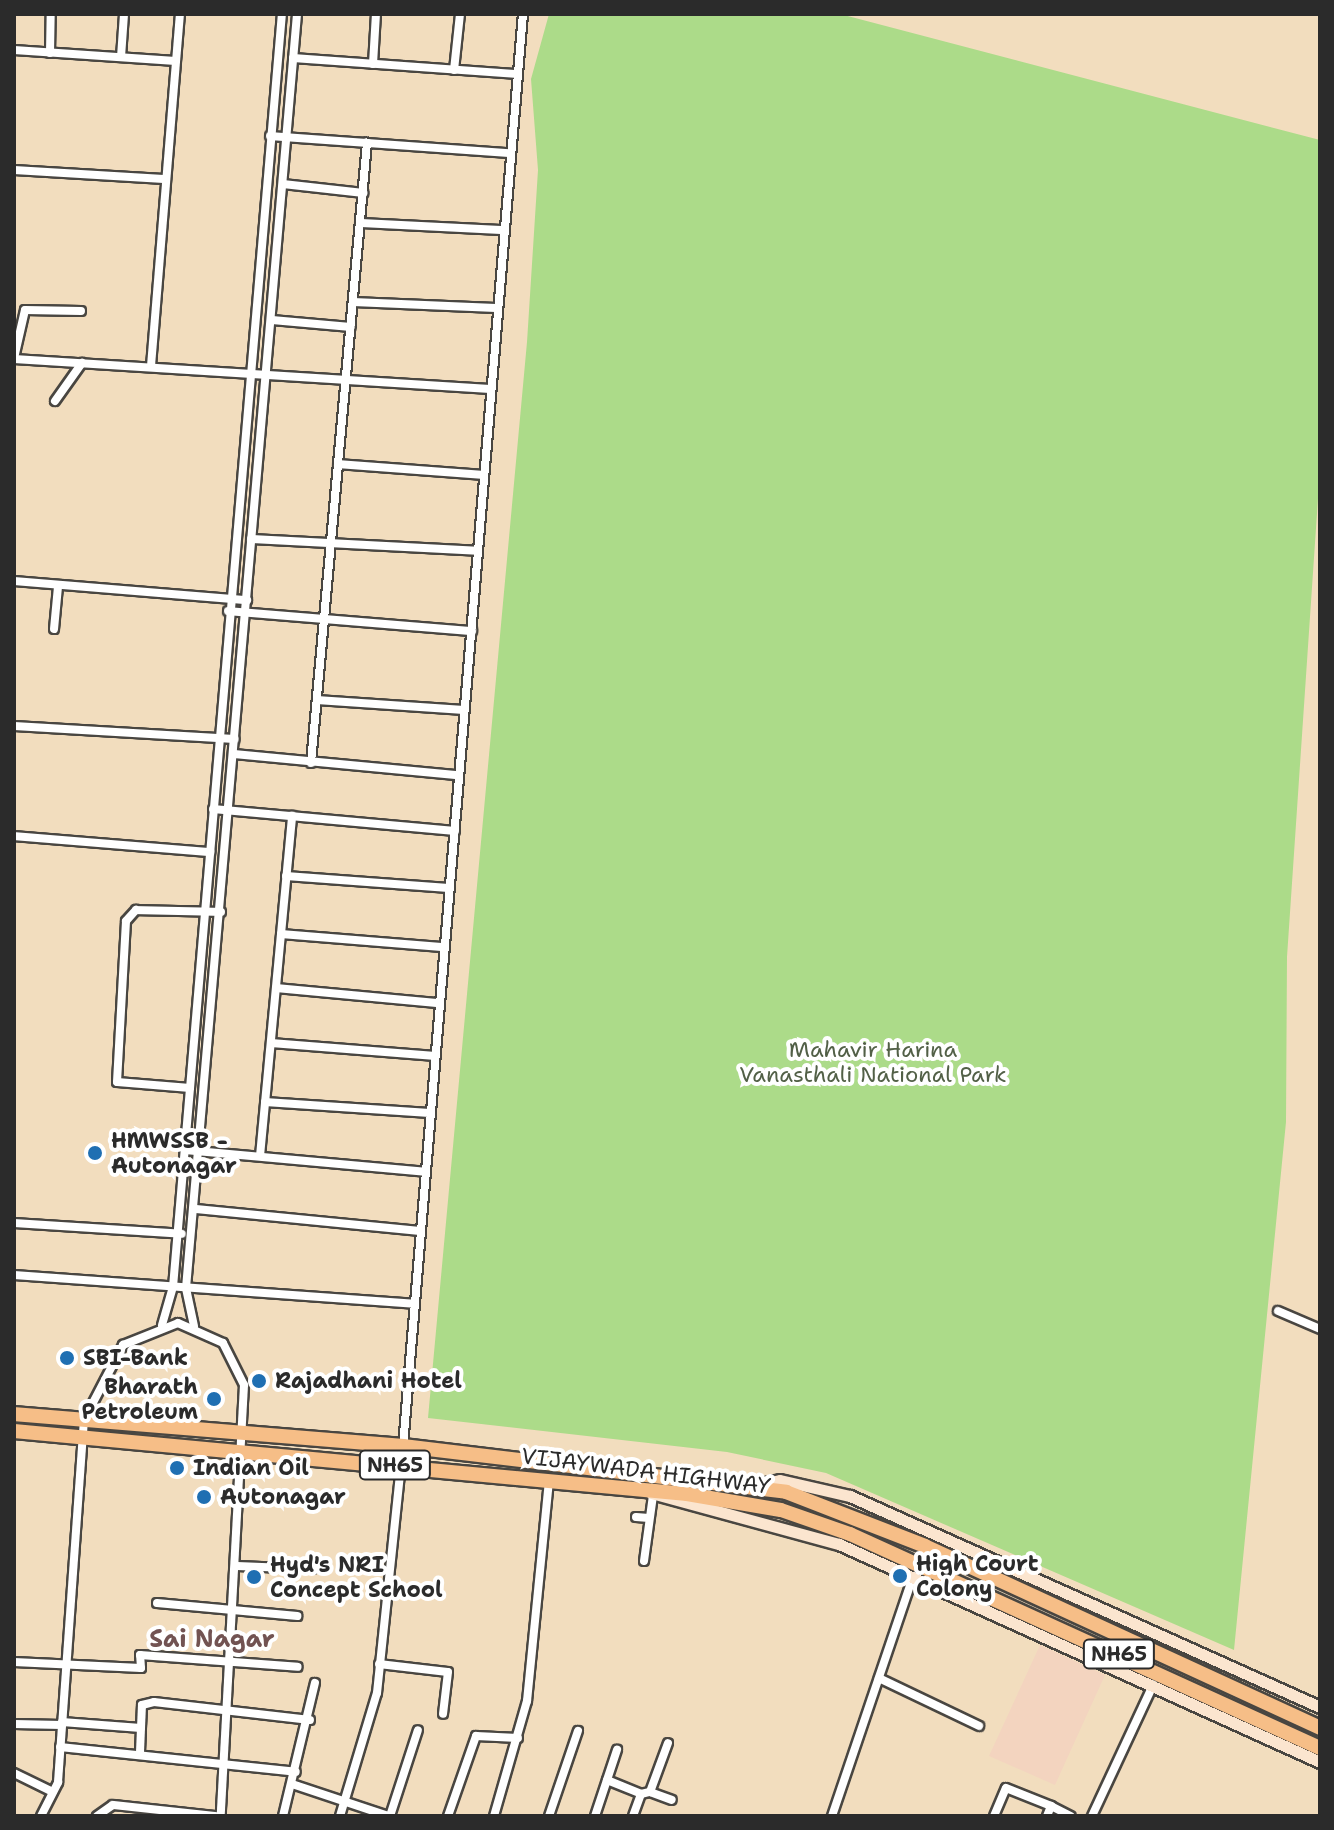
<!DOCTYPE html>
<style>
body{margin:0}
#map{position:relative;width:1334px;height:1830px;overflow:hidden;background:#f2ddbe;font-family:"Shantell Sans",sans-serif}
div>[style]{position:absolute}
.built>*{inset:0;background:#f3d4bf}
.green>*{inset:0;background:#acdb89}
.roads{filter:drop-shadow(2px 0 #494641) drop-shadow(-2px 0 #494641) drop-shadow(0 2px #494641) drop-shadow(0 -2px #494641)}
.street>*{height:8px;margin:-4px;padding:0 4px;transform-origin:4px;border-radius:4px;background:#fff}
.secondary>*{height:11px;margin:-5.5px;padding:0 5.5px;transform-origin:5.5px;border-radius:5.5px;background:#fbe5cf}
.highway>*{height:14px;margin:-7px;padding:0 7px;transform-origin:7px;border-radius:7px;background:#f6be87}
.dots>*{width:22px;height:22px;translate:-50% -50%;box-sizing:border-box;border:4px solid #fff;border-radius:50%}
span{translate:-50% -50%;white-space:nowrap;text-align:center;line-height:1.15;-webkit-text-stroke:8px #fff;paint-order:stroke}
.shield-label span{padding:2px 6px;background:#fff;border:2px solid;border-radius:6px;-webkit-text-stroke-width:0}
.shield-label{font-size:20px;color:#2b2b2b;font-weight:700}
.park-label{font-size:22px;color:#526047}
.poi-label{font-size:22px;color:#2b2b2b;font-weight:700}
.left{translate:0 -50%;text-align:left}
.right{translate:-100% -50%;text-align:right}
.street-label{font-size:22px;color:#2b2b2b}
.neighbourhood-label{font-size:24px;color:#725352;font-weight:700}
.frame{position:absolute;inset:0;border:16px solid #2b2b2b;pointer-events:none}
</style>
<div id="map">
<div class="built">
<div style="clip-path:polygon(1040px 1645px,1105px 1675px,1055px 1785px,989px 1756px)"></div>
</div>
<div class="green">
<div style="clip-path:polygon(549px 14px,840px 14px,1320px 140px,1320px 469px,1287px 957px,1286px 1122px,1234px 1650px,826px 1473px,727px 1452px,428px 1418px,527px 342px,538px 170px,531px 79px)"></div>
</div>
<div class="roads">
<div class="street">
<div style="left:14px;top:50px;width:162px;rotate:3.9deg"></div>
<div style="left:50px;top:53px;width:39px;rotate:-89deg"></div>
<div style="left:121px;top:57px;width:43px;rotate:-86deg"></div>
<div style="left:293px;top:58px;width:222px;rotate:4.1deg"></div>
<div style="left:373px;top:64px;width:50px;rotate:-86.6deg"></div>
<div style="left:454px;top:70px;width:56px;rotate:-83.9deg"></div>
<div style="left:270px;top:136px;width:239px;rotate:4.1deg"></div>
<div style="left:14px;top:170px;width:150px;rotate:3.4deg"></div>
<div style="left:283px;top:184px;width:81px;rotate:6.4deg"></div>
<div style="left:360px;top:223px;width:142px;rotate:2.8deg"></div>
<div style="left:353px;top:302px;width:143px;rotate:2.4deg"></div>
<div style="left:272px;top:320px;width:79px;rotate:5.1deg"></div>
<div style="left:14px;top:358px;width:49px;rotate:-77.1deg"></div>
<div style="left:25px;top:310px;width:56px;rotate:1deg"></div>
<div style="left:14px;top:359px;width:477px;rotate:3.6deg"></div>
<div style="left:151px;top:366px;width:353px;rotate:-85.3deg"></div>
<div style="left:55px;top:401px;width:47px;rotate:-54.6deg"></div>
<div style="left:338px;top:464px;width:146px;rotate:4.3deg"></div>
<div style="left:251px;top:539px;width:227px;rotate:3deg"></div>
<div style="left:14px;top:581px;width:234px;rotate:4.7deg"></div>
<div style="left:228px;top:611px;width:245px;rotate:4.7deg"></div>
<div style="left:54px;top:629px;width:42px;rotate:-84.6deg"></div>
<div style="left:317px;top:700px;width:147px;rotate:3.9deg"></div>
<div style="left:14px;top:726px;width:221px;rotate:3.4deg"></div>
<div style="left:234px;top:754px;width:225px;rotate:5.4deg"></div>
<div style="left:311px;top:763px;width:623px;rotate:-84.84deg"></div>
<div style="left:213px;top:809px;width:243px;rotate:5.2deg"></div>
<div style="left:14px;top:836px;width:197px;rotate:4.7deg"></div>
<div style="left:286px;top:876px;width:163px;rotate:4.2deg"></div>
<div style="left:281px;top:934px;width:164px;rotate:4.6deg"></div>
<div style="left:276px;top:988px;width:164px;rotate:5.3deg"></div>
<div style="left:271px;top:1043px;width:165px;rotate:4.5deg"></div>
<div style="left:190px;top:1088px;width:73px;rotate:-175.3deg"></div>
<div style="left:117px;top:1082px;width:161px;rotate:-86.8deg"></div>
<div style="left:126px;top:921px;width:15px;rotate:-48deg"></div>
<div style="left:136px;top:910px;width:85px;rotate:1.3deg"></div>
<div style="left:265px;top:1102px;width:165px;rotate:3.8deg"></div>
<div style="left:185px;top:1150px;width:241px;rotate:5.2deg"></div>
<div style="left:260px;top:1156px;width:342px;rotate:-84.6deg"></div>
<div style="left:196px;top:1209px;width:225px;rotate:5.6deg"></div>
<div style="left:14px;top:1223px;width:168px;rotate:3.7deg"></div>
<div style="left:14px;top:1275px;width:401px;rotate:4.1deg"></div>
<div style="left:1278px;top:1311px;width:46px;rotate:23.2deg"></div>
<div style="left:162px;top:1325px;width:40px;rotate:-74deg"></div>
<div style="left:173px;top:1287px;width:1278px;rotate:-85.11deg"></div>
<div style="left:194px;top:1326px;width:39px;rotate:-102deg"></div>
<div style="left:186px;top:1288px;width:1279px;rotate:-85.02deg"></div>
<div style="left:636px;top:1517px;width:13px;rotate:4deg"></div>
<div style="left:644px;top:1561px;width:67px;rotate:-82.2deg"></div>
<div style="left:237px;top:1566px;width:75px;rotate:2.3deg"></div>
<div style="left:157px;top:1603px;width:141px;rotate:5.3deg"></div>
<div style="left:14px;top:1662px;width:127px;rotate:2.7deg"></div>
<div style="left:141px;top:1668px;width:13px;rotate:-94deg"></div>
<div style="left:140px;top:1655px;width:158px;rotate:4.3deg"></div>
<div style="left:379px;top:1664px;width:69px;rotate:6.6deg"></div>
<div style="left:448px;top:1672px;width:42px;rotate:96.8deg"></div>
<div style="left:879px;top:1678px;width:111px;rotate:25.6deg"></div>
<div style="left:62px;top:1722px;width:79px;rotate:4.3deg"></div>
<div style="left:14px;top:1724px;width:48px;rotate:1.2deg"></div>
<div style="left:60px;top:1747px;width:237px;rotate:6deg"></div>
<div style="left:140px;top:1752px;width:47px;rotate:-87.6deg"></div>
<div style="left:142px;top:1705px;width:12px;rotate:-14deg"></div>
<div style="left:154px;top:1702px;width:157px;rotate:6.6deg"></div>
<div style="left:14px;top:1773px;width:43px;rotate:26deg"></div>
<div style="left:607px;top:1780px;width:37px;rotate:22deg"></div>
<div style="left:641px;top:1794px;width:23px;rotate:110deg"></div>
<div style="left:292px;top:1784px;width:101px;rotate:18.4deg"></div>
<div style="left:650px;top:1792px;width:23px;rotate:20deg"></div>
<div style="left:641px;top:1794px;width:9px;rotate:-13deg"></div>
<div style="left:650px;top:1792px;width:52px;rotate:-69.8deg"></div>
<div style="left:41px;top:1816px;width:38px;rotate:-63deg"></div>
<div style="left:58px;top:1782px;width:363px;rotate:-85.9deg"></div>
<div style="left:84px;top:1420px;width:85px;rotate:-62.5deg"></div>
<div style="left:123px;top:1345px;width:59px;rotate:-21.8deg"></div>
<div style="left:178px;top:1323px;width:49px;rotate:24deg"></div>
<div style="left:223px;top:1343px;width:47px;rotate:63.4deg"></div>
<div style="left:244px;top:1385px;width:432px;rotate:93.1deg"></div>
<div style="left:97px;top:1816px;width:19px;rotate:-35deg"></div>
<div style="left:113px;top:1805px;width:103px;rotate:6.2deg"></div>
<div style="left:283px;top:1816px;width:137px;rotate:-76.5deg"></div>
<div style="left:340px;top:1816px;width:128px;rotate:-73.3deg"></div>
<div style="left:377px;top:1693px;width:248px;rotate:-84deg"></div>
<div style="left:403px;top:1446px;width:1437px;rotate:-85.21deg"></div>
<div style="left:390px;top:1816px;width:90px;rotate:-72deg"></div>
<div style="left:448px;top:1816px;width:85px;rotate:-70.7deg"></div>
<div style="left:476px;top:1736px;width:42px;rotate:2.7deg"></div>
<div style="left:494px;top:1816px;width:120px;rotate:-74deg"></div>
<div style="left:527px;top:1701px;width:222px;rotate:-84.3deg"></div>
<div style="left:549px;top:1816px;width:90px;rotate:-71.2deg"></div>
<div style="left:595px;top:1816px;width:70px;rotate:-71.6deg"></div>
<div style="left:832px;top:1816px;width:252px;rotate:-71.3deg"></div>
<div style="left:994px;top:1816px;width:30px;rotate:-67deg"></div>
<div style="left:1006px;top:1788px;width:48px;rotate:21.8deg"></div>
<div style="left:1047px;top:1816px;width:11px;rotate:-68deg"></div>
<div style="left:1051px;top:1806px;width:22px;rotate:27deg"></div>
<div style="left:1092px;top:1816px;width:145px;rotate:-65deg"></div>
</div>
<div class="secondary">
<div style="left:755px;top:1485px;width:25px;rotate:-11deg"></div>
<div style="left:780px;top:1480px;width:72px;rotate:12.9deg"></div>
<div style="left:850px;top:1496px;width:515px;rotate:24.18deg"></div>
<div style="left:651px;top:1493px;width:195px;rotate:15.2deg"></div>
<div style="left:839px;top:1544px;width:528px;rotate:24.38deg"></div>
</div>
<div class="highway">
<div style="left:14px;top:1414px;width:390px;rotate:4.7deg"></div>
<div style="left:403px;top:1446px;width:386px;rotate:6.8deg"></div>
<div style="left:786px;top:1492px;width:149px;rotate:21.2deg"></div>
<div style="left:925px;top:1546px;width:435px;rotate:24.7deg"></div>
<div style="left:14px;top:1431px;width:676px;rotate:5.35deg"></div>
<div style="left:687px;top:1494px;width:95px;rotate:9.7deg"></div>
<div style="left:781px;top:1510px;width:73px;rotate:19.2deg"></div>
<div style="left:850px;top:1534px;width:516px;rotate:24.48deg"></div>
</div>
</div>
<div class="dots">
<div style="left:95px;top:1153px;background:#1f6fb2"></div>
<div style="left:67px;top:1358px;background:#1f6fb2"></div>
<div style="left:259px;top:1381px;background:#1f6fb2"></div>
<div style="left:214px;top:1399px;background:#1f6fb2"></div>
<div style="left:177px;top:1468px;background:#1f6fb2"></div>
<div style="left:204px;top:1497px;background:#1f6fb2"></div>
<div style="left:900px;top:1576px;background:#1f6fb2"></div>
<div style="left:254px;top:1577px;background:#1f6fb2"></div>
</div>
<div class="shield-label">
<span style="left:395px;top:1465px">NH65</span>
<span style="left:1119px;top:1654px">NH65</span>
</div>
<div class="park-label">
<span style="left:873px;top:1062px">Mahavir Harina<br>Vanasthali National Park</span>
</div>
<div class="poi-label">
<span class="left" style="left:111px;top:1153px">HMWSSB -<br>Autonagar</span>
<span class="left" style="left:83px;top:1358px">SBI-Bank</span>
<span class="left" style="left:275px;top:1381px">Rajadhani Hotel</span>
<span class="right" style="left:198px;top:1399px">Bharath<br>Petroleum</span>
<span class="left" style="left:193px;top:1468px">Indian Oil</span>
<span class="left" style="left:220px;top:1497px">Autonagar</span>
<span class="left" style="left:916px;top:1576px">High Court<br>Colony</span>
<span class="left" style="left:270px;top:1577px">Hyd's NRI<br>Concept School</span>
</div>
<div class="street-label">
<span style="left:646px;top:1471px;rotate:7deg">VIJAYWADA HIGHWAY</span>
</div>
<div class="neighbourhood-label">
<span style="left:212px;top:1640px">Sai Nagar</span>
</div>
<div class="frame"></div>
</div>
